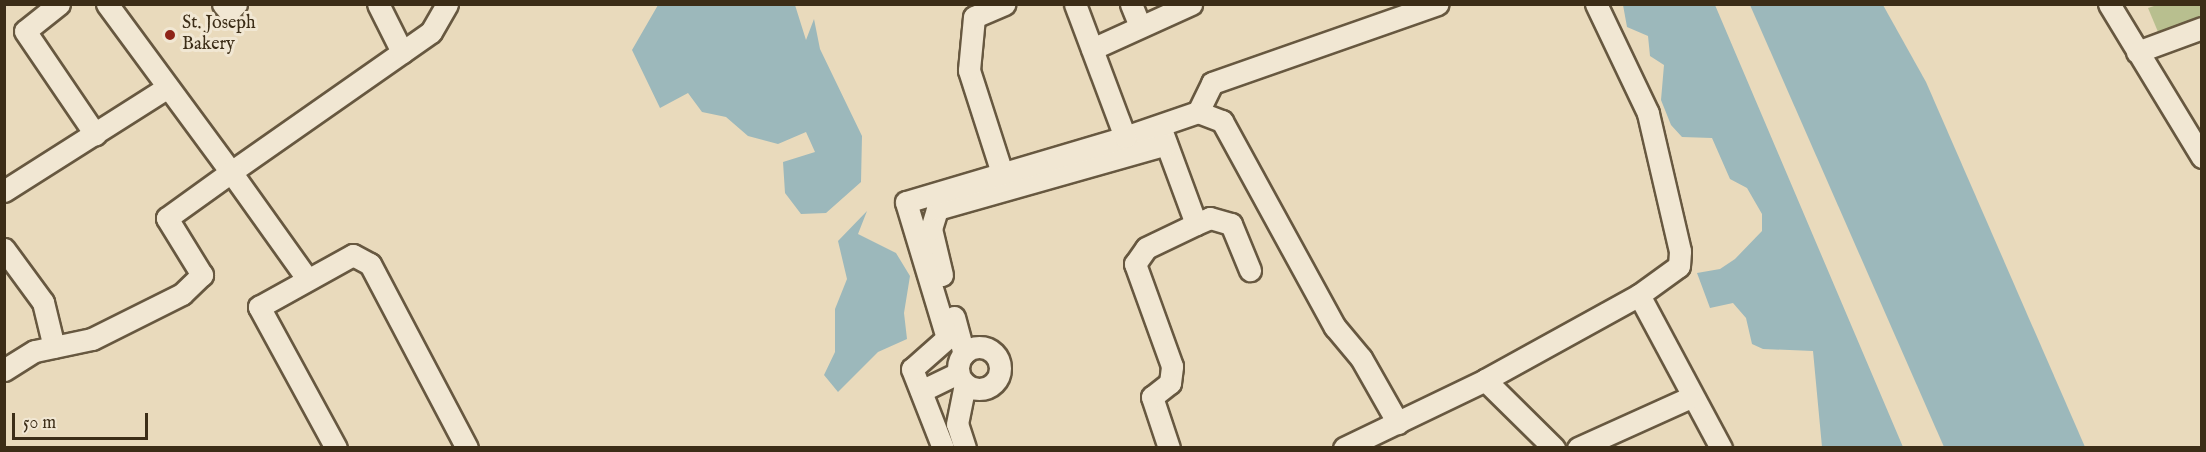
<!DOCTYPE html>
<style>
body{margin:0}
#map{position:relative;width:2206px;height:452px;overflow:hidden;background:#e9dabc;font-family:"IM FELL English",serif}
div>[style]{position:absolute}
.green>*{inset:0;background:#b8bf8f}
.water>*{inset:0;background:#9cb8bb}
.roads{filter:drop-shadow(2px 0 #675840) drop-shadow(-2px 0 #675840) drop-shadow(0 2px #675840) drop-shadow(0 -2px #675840)}
.minor>*{height:21px;margin:-10.5px;padding:0 10.5px;transform-origin:10.5px;border-radius:10.5px;background:#f1e7d3}
.minor>.ring{margin:-10.5px;padding:0;box-sizing:content-box;background:none;border:21px solid #f1e7d3;border-radius:50%}
.dots>*{width:16px;height:16px;translate:-50% -50%;box-sizing:border-box;border:3px solid #f1e7d3;border-radius:50%}
span{translate:-50% -50%;white-space:nowrap;text-align:center;line-height:1.15;-webkit-text-stroke:6px #f1e7d3;paint-order:stroke}
.poi-label{font-size:18px;color:#3c2d17}
.left{translate:0 -50%;text-align:left}
.frame{position:absolute;inset:0;border:6px solid #3c2d17;pointer-events:none}
.scale{position:absolute;left:12px;top:413px;width:136px;height:27px;box-sizing:border-box;border:3px solid #3c2d17;border-top:0;padding-left:8px;font-size:18px;line-height:21px;white-space:nowrap;color:#3c2d17;-webkit-text-stroke:4px #f1e7d3;paint-order:stroke}
</style>
<div id="map">
<div class="green">
<div style="clip-path:polygon(2157px 5px,2201px 5px,2201px 24px,2161px 39px,2148px 8px)"></div>
</div>
<div class="water">
<div style="clip-path:polygon(658px 5px,795px 5px,806px 40px,814px 19px,820px 49px,862px 136px,861px 182px,826px 213px,801px 214px,785px 193px,783px 162px,815px 152px,806px 132px,778px 144px,748px 136px,726px 117px,702px 112px,688px 93px,660px 108px,632px 50px)"></div>
<div style="clip-path:polygon(1623px 5px,1715px 5px,1903px 447px,1822px 447px,1813px 351px,1763px 349px,1752px 344px,1746px 318px,1733px 303px,1710px 308px,1697px 273px,1720px 269px,1735px 259px,1762px 231px,1762px 214px,1747px 188px,1730px 179px,1712px 138px,1682px 137px,1671px 125px,1661px 100px,1664px 65px,1650px 56px,1648px 36px,1627px 27px)"></div>
<div style="clip-path:polygon(1750px 5px,1883px 5px,1926px 82px,2085px 447px,1944px 447px)"></div>
<div style="clip-path:polygon(867px 211px,858px 234px,896px 253px,910px 276px,904px 313px,907px 339px,878px 352px,838px 392px,824px 375px,835px 352px,835px 309px,847px 279px,838px 241px)"></div>
</div>
<div class="roads">
<div class="minor">
<div style="left:59px;top:4px;width:43px;rotate:141.5deg"></div>
<div style="left:25px;top:31px;width:125px;rotate:55.8deg"></div>
<div style="left:107px;top:4px;width:209px;rotate:53.6deg"></div>
<div style="left:231px;top:172px;width:244px;rotate:-35deg"></div>
<div style="left:431px;top:32px;width:32px;rotate:-60deg"></div>
<div style="left:223px;top:4px;width:9px;rotate:49deg"></div>
<div style="left:229px;top:11px;width:10px;rotate:-45deg"></div>
<div style="left:378px;top:4px;width:54px;rotate:63.4deg"></div>
<div style="left:1131px;top:4px;width:22px;rotate:68deg"></div>
<div style="left:2109px;top:4px;width:179px;rotate:58.7deg"></div>
<div style="left:1092px;top:49px;width:109px;rotate:-24.4deg"></div>
<div style="left:2137px;top:52px;width:69px;rotate:-20.3deg"></div>
<div style="left:1198px;top:112px;width:32px;rotate:-64deg"></div>
<div style="left:1212px;top:83px;width:239px;rotate:-19.3deg"></div>
<div style="left:1162px;top:132px;width:98px;rotate:69.7deg"></div>
<div style="left:1196px;top:224px;width:15px;rotate:-23deg"></div>
<div style="left:1210px;top:218px;width:22px;rotate:16deg"></div>
<div style="left:1231px;top:224px;width:50px;rotate:67.6deg"></div>
<div style="left:1125px;top:137px;width:77px;rotate:-18.9deg"></div>
<div style="left:1198px;top:112px;width:26px;rotate:21deg"></div>
<div style="left:1222px;top:121px;width:235px;rotate:61.3deg"></div>
<div style="left:1335px;top:327px;width:40px;rotate:50deg"></div>
<div style="left:1361px;top:358px;width:75px;rotate:60.4deg"></div>
<div style="left:1002px;top:173px;width:108px;rotate:-107.8deg"></div>
<div style="left:969px;top:70px;width:53px;rotate:-84.6deg"></div>
<div style="left:974px;top:17px;width:33px;rotate:-23deg"></div>
<div style="left:4px;top:191px;width:192px;rotate:-32.4deg"></div>
<div style="left:4px;top:249px;width:66px;rotate:53.7deg"></div>
<div style="left:43px;top:302px;width:46px;rotate:76.3deg"></div>
<div style="left:942px;top:275px;width:47px;rotate:-103.4deg"></div>
<div style="left:931px;top:229px;width:21px;rotate:-73deg"></div>
<div style="left:937px;top:209px;width:238px;rotate:-15.8deg"></div>
<div style="left:1639px;top:295px;width:174px;rotate:61.8deg"></div>
<div style="left:954px;top:317px;width:38px;rotate:75deg"></div>
<div class="ring" style="left:958px;top:347px;width:21px;height:21px"></div>
<div style="left:4px;top:370px;width:36px;rotate:-32deg"></div>
<div style="left:35px;top:351px;width:58px;rotate:-11.9deg"></div>
<div style="left:92px;top:339px;width:101px;rotate:-26.6deg"></div>
<div style="left:182px;top:294px;width:28px;rotate:-44deg"></div>
<div style="left:202px;top:275px;width:67px;rotate:-121.6deg"></div>
<div style="left:167px;top:218px;width:79px;rotate:-35.7deg"></div>
<div style="left:231px;top:172px;width:129px;rotate:54.5deg"></div>
<div style="left:1485px;top:380px;width:97px;rotate:44.6deg"></div>
<div style="left:921px;top:391px;width:41px;rotate:-25.9deg"></div>
<div style="left:336px;top:448px;width:161px;rotate:-118.6deg"></div>
<div style="left:259px;top:307px;width:107px;rotate:-29deg"></div>
<div style="left:353px;top:255px;width:19px;rotate:28deg"></div>
<div style="left:370px;top:264px;width:208px;rotate:62.2deg"></div>
<div style="left:943px;top:448px;width:85px;rotate:-111.4deg"></div>
<div style="left:912px;top:369px;width:47px;rotate:-41.5deg"></div>
<div style="left:947px;top:338px;width:142px;rotate:-106.8deg"></div>
<div style="left:906px;top:202px;width:228px;rotate:-16.5deg"></div>
<div style="left:1125px;top:137px;width:142px;rotate:-110.6deg"></div>
<div style="left:965px;top:448px;width:25px;rotate:-108deg"></div>
<div style="left:957px;top:424px;width:41px;rotate:-78.7deg"></div>
<div style="left:1169px;top:448px;width:54px;rotate:-108.4deg"></div>
<div style="left:1152px;top:397px;width:23px;rotate:-38deg"></div>
<div style="left:1170px;top:383px;width:17px;rotate:-83deg"></div>
<div style="left:1172px;top:366px;width:109px;rotate:-109.9deg"></div>
<div style="left:1135px;top:264px;width:19px;rotate:-55deg"></div>
<div style="left:1146px;top:248px;width:55px;rotate:-25.6deg"></div>
<div style="left:1344px;top:448px;width:157px;rotate:-25.7deg"></div>
<div style="left:1485px;top:380px;width:176px;rotate:-28.9deg"></div>
<div style="left:1639px;top:295px;width:49px;rotate:-35.9deg"></div>
<div style="left:1679px;top:266px;width:15px;rotate:-86deg"></div>
<div style="left:1680px;top:251px;width:142px;rotate:-103.1deg"></div>
<div style="left:1648px;top:113px;width:121px;rotate:-115.5deg"></div>
<div style="left:1578px;top:448px;width:124px;rotate:-24.3deg"></div>
</div>
</div>
<div class="dots">
<div style="left:170px;top:35px;background:#8f2418"></div>
</div>
<div class="poi-label">
<span class="left" style="left:182px;top:35px">St. Joseph<br>Bakery</span>
</div>
<div class="frame"></div>
<div class="scale">50 m</div>
</div>
